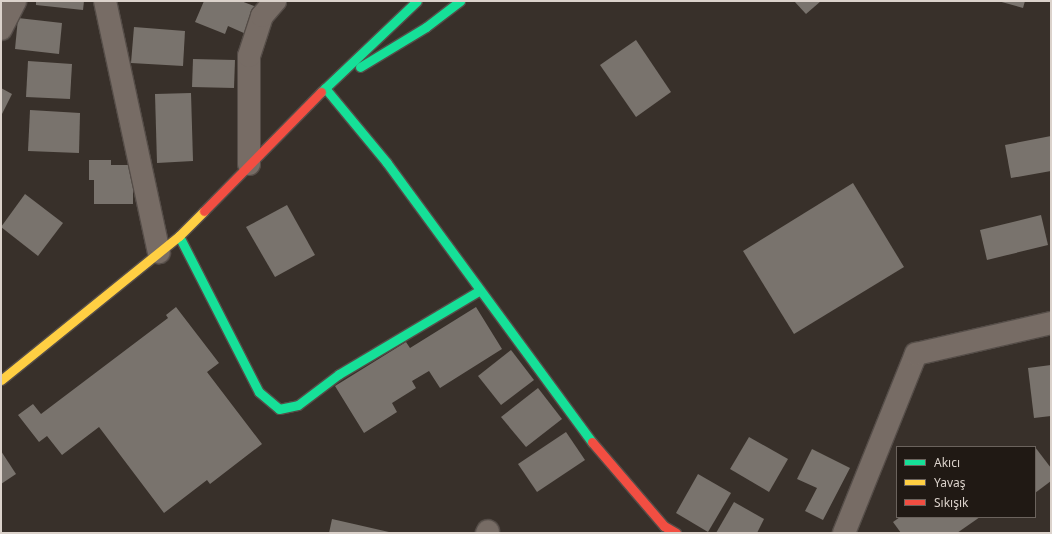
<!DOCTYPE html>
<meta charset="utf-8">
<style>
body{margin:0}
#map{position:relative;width:1052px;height:534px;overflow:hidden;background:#38302a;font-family:"Noto Sans",sans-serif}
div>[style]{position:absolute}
.building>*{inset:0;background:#79736d}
.roads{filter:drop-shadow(1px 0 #554d48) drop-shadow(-1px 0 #554d48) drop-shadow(0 1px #554d48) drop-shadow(0 -1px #554d48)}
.street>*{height:22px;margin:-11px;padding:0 11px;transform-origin:11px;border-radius:11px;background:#776c65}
.fast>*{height:9px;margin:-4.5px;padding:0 4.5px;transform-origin:4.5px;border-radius:4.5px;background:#16e098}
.slow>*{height:9px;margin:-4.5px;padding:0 4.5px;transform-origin:4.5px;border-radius:4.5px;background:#ffcf43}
.jam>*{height:9px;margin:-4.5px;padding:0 4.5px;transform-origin:4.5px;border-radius:4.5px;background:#f24e42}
span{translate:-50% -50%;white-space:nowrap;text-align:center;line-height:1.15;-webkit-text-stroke:4px #201914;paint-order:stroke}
.frame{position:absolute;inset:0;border:2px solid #dbd2cb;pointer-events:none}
.legend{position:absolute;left:896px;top:446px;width:140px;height:72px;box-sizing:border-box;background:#201914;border:1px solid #6b635d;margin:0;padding:5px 7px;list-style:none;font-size:12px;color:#dbd2cb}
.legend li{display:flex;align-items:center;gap:8px;height:20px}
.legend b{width:20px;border:1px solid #6b635d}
</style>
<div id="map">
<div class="building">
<div style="clip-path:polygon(36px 1px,84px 1px,83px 10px,36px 5px)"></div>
<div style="clip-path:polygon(204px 1px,241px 1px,257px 7px,246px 34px,228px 26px,225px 34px,195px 22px)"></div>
<div style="clip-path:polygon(794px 1px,821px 1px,806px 14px)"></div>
<div style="clip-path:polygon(998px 1px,1025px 1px,1023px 8px)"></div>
<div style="clip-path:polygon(18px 18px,62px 23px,59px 54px,15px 49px)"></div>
<div style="clip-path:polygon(134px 27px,185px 31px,183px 66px,131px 63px)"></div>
<div style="clip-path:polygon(636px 40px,671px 92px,636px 117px,600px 65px)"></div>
<div style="clip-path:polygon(193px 59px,235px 60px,234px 88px,192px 87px)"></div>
<div style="clip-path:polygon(28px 61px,72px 64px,70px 99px,26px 97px)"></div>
<div style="clip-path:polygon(1px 88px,12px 94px,1px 116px)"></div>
<div style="clip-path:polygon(191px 93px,193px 161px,157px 163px,155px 94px)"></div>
<div style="clip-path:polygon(30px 110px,80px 113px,79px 153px,28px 151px)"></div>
<div style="clip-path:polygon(1051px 136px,1051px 171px,1011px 178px,1005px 145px)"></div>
<div style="clip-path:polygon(89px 160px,111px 160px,111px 165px,133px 165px,133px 204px,94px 204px,94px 180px,89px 180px)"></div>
<div style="clip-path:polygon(853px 183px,904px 267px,794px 334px,743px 251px)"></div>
<div style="clip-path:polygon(25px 194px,63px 223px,38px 256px,1px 227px)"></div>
<div style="clip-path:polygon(287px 205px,315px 255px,275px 277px,246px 227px)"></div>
<div style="clip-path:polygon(1041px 215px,1048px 245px,987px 260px,980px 230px)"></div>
<div style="clip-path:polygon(176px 307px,219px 363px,207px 372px,262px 444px,210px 484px,207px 480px,164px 513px,99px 427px,62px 455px,47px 436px,39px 442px,18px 415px,33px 404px,41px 414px,168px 318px,166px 315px)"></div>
<div style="clip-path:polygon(476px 307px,502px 349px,440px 388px,429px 371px,412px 381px,416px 388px,392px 403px,397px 412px,364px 433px,335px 386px,406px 342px,410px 348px)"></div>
<div style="clip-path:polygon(511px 350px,534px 380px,501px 405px,478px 376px)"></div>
<div style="clip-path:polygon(1051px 365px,1051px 416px,1034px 418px,1028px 368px)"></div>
<div style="clip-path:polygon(538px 388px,562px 419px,526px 447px,501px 417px)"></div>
<div style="clip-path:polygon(566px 432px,585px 460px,537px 492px,518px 464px)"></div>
<div style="clip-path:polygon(749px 437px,788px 459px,769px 492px,730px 469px)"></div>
<div style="clip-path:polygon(1035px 447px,1051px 468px,1051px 481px,1035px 493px)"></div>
<div style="clip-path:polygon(812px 449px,850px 468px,823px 520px,805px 511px,817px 488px,797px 479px)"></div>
<div style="clip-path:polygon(1px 451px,16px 474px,1px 484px)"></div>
<div style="clip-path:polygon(698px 474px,731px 493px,708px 532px,676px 513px)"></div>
<div style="clip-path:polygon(734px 502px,764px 519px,757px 533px,716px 533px)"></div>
<div style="clip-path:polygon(900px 517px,980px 517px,957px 533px,901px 533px,893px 522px)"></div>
<div style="clip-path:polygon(332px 519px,389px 532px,389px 533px,329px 533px)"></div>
</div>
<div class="roads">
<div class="street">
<div style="left:105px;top:1px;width:257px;rotate:77.9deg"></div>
<div style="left:1px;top:29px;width:31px;rotate:-63deg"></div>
<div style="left:249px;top:164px;width:108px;rotate:-90deg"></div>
<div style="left:249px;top:56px;width:42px;rotate:-72deg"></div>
<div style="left:262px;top:16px;width:20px;rotate:-49deg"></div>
<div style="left:487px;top:533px;width:2px;rotate:-63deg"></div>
<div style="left:844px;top:533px;width:193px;rotate:-68.1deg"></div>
<div style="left:916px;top:354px;width:139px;rotate:-12.9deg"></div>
</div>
<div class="fast">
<div style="left:360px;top:67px;width:77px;rotate:-31.2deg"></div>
<div style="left:426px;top:27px;width:43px;rotate:-37.4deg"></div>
<div style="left:325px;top:88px;width:97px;rotate:50.4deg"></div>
<div style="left:387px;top:163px;width:346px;rotate:53.7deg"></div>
<div style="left:321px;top:92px;width:132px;rotate:-43.5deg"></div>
<div style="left:179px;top:236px;width:175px;rotate:62.9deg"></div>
<div style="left:259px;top:392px;width:26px;rotate:40deg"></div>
<div style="left:279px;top:409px;width:19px;rotate:-12deg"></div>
<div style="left:298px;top:405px;width:51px;rotate:-37.1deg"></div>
<div style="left:339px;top:374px;width:163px;rotate:-30.7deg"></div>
</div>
<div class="slow">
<div style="left:1px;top:380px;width:229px;rotate:-39deg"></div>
<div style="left:179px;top:236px;width:35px;rotate:-45deg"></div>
</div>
<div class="jam">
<div style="left:204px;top:211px;width:167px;rotate:-45.5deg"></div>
<div style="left:592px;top:442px;width:111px;rotate:49.4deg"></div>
<div style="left:664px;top:526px;width:14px;rotate:30deg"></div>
</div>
</div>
<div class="frame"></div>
<ul class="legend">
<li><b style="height:5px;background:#16e098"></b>Akıcı</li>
<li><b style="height:5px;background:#ffcf43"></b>Yavaş</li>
<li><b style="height:5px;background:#f24e42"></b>Sıkışık</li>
</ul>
</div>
